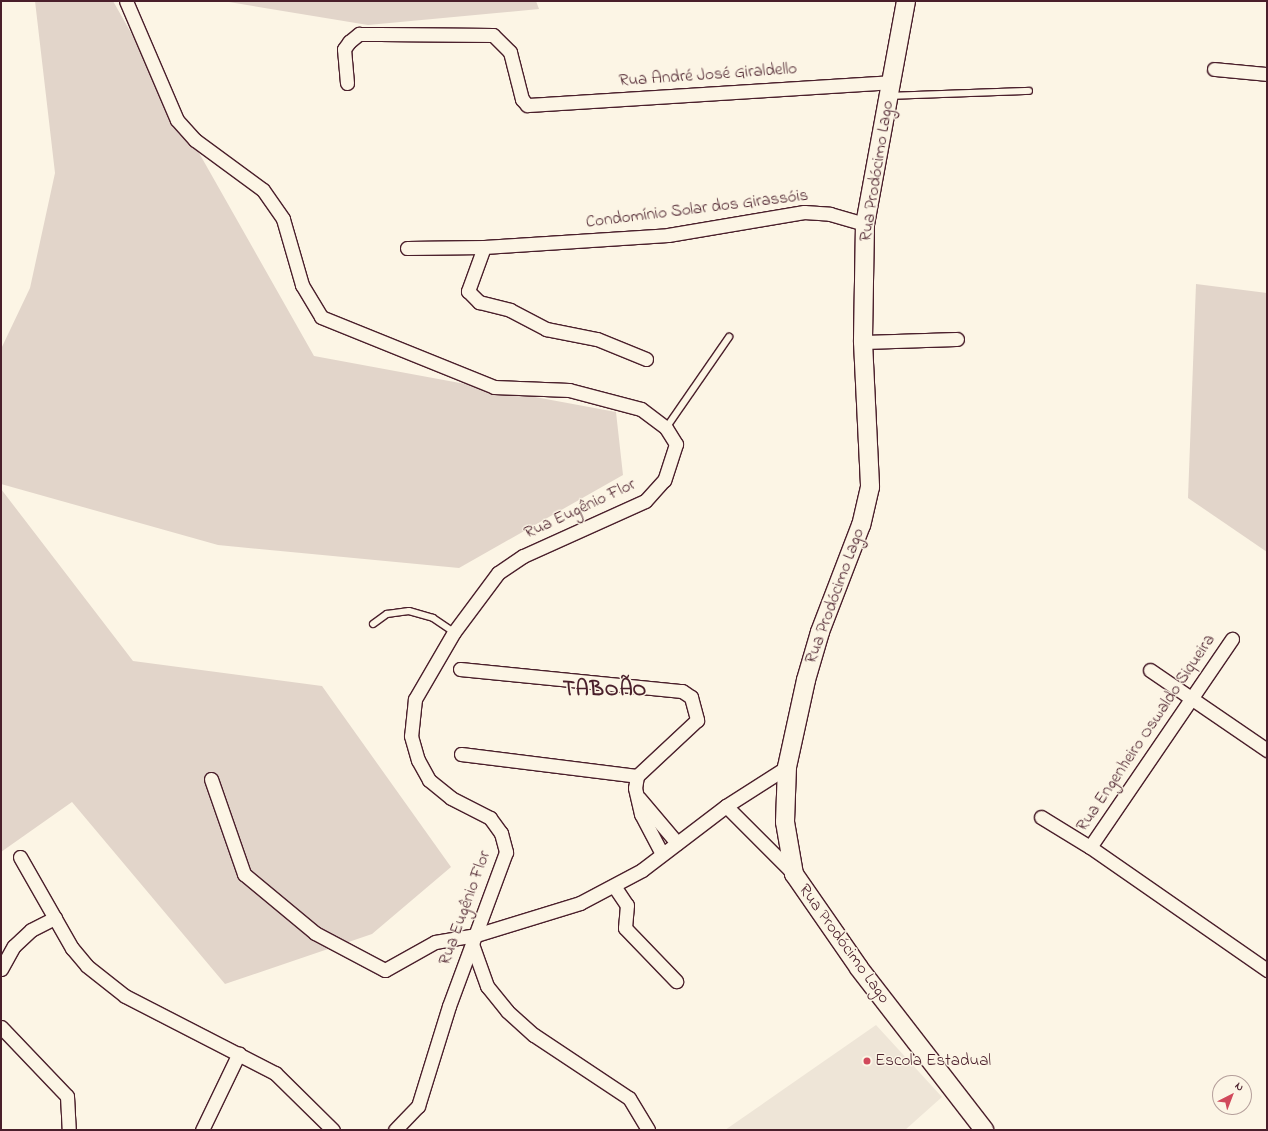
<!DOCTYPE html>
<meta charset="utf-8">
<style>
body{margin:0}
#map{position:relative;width:1268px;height:1131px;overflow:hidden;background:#fcf5e5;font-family:"Indie Flower",sans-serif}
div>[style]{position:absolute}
.built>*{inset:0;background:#eee5d7}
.green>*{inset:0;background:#e2d5ca}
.roads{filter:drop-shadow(1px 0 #4a1f2b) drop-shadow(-1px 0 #4a1f2b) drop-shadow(0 1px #4a1f2b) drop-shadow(0 -1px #4a1f2b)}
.service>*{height:6px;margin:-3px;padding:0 3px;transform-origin:3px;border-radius:3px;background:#fcf5e5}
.minor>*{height:13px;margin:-6.5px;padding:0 6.5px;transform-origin:6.5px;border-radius:6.5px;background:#fcf5e5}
.secondary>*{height:18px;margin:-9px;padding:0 9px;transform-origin:9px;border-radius:9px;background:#fcf5e5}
.dots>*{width:11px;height:11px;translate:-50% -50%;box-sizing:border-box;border:2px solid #fcf5e5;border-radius:50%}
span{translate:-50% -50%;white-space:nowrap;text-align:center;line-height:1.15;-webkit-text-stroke:3px #fcf5e5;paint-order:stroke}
.street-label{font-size:17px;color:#4a1f2b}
.poi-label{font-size:17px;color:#4a1f2b}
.left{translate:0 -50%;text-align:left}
.district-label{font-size:21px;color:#4a1f2b;font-weight:700;letter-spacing:1px}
.frame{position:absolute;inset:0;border:2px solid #4a1f2b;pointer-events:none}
.north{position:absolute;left:1212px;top:1075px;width:40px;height:40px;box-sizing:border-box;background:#fcf5e5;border:1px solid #b59f9b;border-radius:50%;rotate:42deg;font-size:11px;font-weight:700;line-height:16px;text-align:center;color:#4a1f2b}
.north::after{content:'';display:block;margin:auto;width:14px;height:18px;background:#d1495b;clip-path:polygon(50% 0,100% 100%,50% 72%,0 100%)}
</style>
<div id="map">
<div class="built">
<div style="clip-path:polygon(876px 1025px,942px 1097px,905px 1130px,725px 1130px)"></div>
</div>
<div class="green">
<div style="clip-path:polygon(35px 1px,113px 1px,314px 356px,616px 412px,623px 475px,459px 568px,218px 545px,1px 484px,1px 349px,30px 288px,55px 173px)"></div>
<div style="clip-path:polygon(223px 1px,536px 1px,539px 9px,368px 25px)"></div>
<div style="clip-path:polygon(1196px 284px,1267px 293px,1267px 552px,1188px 498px)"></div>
<div style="clip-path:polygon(1px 489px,133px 661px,322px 686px,451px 867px,372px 934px,225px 984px,72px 802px,1px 852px)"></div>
</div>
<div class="roads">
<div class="service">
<div style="left:890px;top:96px;width:139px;rotate:-2.1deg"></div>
<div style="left:666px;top:428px;width:111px;rotate:-55.3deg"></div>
<div style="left:373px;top:624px;width:17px;rotate:-36deg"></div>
<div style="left:387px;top:614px;width:22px;rotate:-8deg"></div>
<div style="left:409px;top:611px;width:25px;rotate:16deg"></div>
<div style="left:433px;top:618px;width:25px;rotate:34deg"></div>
</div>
<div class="minor">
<div style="left:126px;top:1px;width:129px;rotate:66.8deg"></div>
<div style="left:177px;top:120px;width:27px;rotate:48deg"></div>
<div style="left:195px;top:140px;width:84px;rotate:36.3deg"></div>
<div style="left:263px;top:190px;width:35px;rotate:55deg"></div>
<div style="left:283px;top:219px;width:69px;rotate:73.9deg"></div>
<div style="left:302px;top:285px;width:37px;rotate:59deg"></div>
<div style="left:321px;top:317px;width:187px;rotate:22deg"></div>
<div style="left:494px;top:387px;width:75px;rotate:2.3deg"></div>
<div style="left:569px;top:390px;width:74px;rotate:14.8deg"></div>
<div style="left:641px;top:409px;width:31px;rotate:37deg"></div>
<div style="left:666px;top:428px;width:19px;rotate:58deg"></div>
<div style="left:676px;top:444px;width:38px;rotate:108deg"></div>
<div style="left:664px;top:480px;width:28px;rotate:132deg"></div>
<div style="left:645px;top:501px;width:134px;rotate:155.7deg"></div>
<div style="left:523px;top:556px;width:30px;rotate:146deg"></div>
<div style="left:498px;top:573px;width:74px;rotate:126.7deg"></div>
<div style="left:454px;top:632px;width:78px;rotate:120.2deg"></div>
<div style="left:415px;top:699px;width:37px;rotate:96deg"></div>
<div style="left:411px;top:736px;width:25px;rotate:74deg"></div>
<div style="left:418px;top:760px;width:23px;rotate:61deg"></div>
<div style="left:429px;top:780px;width:28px;rotate:39deg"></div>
<div style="left:451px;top:798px;width:44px;rotate:27.1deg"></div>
<div style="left:490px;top:818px;width:19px;rotate:54deg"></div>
<div style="left:501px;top:833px;width:20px;rotate:75deg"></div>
<div style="left:506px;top:852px;width:164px;rotate:110.3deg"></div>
<div style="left:449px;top:1006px;width:105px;rotate:107.2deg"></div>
<div style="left:418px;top:1106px;width:33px;rotate:134deg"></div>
<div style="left:1214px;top:69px;width:53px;rotate:5.4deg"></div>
<div style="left:347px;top:83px;width:34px;rotate:-95deg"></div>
<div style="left:344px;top:49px;width:9px;rotate:-54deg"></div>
<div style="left:349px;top:42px;width:13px;rotate:-39deg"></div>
<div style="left:359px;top:34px;width:20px"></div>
<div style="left:379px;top:34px;width:114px;rotate:0.5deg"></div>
<div style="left:493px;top:35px;width:24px;rotate:45deg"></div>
<div style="left:510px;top:52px;width:49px;rotate:75.7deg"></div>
<div style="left:522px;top:99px;width:8px;rotate:50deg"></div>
<div style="left:527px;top:105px;width:365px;rotate:-3.6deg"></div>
<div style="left:484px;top:247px;width:47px;rotate:110deg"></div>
<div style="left:468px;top:291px;width:16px;rotate:45deg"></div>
<div style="left:479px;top:302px;width:32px;rotate:14deg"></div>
<div style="left:510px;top:310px;width:41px;rotate:27.8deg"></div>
<div style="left:546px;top:329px;width:52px;rotate:11.1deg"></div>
<div style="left:597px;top:339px;width:53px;rotate:22.2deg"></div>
<div style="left:407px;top:248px;width:77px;rotate:-0.7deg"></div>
<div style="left:484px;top:247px;width:184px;rotate:-3.7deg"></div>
<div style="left:668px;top:235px;width:138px;rotate:-9.6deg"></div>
<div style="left:804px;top:212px;width:26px;rotate:4deg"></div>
<div style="left:830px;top:214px;width:36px;rotate:16deg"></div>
<div style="left:863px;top:342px;width:94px;rotate:-1.8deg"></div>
<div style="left:460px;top:669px;width:223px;rotate:5.7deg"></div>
<div style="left:682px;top:691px;width:11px;rotate:34deg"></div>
<div style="left:691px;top:697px;width:24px;rotate:75deg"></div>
<div style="left:697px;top:720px;width:82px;rotate:137deg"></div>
<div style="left:637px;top:776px;width:12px;rotate:99deg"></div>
<div style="left:635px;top:788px;width:27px;rotate:77deg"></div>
<div style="left:641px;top:814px;width:45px;rotate:62.3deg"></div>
<div style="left:1150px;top:670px;width:142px;rotate:34.4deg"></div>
<div style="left:461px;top:754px;width:177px;rotate:7.1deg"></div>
<div style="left:211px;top:779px;width:101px;rotate:70.8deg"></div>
<div style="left:244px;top:874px;width:92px;rotate:39.7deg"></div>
<div style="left:315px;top:933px;width:79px;rotate:27.9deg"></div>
<div style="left:385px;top:970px;width:57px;rotate:-29.2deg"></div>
<div style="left:435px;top:942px;width:42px;rotate:-9.7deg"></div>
<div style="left:476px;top:935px;width:109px;rotate:-17.1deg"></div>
<div style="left:580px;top:903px;width:70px;rotate:-28deg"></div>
<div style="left:642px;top:870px;width:106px;rotate:-37.3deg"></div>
<div style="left:726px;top:806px;width:72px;rotate:-32.6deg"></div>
<div style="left:639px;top:798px;width:59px;rotate:49.8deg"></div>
<div style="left:726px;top:806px;width:96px;rotate:45deg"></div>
<div style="left:1041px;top:817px;width:57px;rotate:31.5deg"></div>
<div style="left:1090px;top:847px;width:216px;rotate:34.8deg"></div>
<div style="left:1090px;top:847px;width:252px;rotate:-55.7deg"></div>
<div style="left:20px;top:857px;width:105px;rotate:60.3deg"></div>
<div style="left:72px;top:948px;width:23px;rotate:50deg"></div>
<div style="left:87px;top:966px;width:48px;rotate:38.3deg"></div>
<div style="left:125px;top:996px;width:169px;rotate:27.2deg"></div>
<div style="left:275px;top:1073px;width:81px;rotate:44.5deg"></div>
<div style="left:614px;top:886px;width:23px;rotate:56deg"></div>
<div style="left:627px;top:905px;width:23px;rotate:95deg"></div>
<div style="left:625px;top:928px;width:74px;rotate:46.1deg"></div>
<div style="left:472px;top:944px;width:45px;rotate:70.3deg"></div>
<div style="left:487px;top:986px;width:32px;rotate:51deg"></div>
<div style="left:507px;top:1011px;width:36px;rotate:42deg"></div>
<div style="left:534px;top:1035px;width:114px;rotate:33.6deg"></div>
<div style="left:629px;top:1098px;width:37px;rotate:59deg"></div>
<div style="left:1px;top:969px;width:26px;rotate:-61deg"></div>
<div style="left:14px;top:946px;width:23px;rotate:-43deg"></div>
<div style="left:31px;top:930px;width:27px;rotate:-27deg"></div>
<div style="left:1px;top:1027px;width:95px;rotate:46.3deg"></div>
<div style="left:67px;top:1096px;width:34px;rotate:87deg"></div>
<div style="left:202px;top:1130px;width:85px;rotate:-64.3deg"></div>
</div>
<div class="secondary">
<div style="left:906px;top:1px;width:227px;rotate:100.4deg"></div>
<div style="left:865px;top:224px;width:118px;rotate:91deg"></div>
<div style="left:863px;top:342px;width:145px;rotate:87.2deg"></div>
<div style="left:870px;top:487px;width:39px;rotate:103deg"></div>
<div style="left:861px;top:525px;width:115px;rotate:111deg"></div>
<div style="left:820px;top:632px;width:50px;rotate:106.3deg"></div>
<div style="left:806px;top:680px;width:89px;rotate:102.3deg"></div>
<div style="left:787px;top:767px;width:55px;rotate:92.1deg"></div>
<div style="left:785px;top:822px;width:53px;rotate:80.2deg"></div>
<div style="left:794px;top:874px;width:114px;rotate:55.3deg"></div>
<div style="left:859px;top:968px;width:205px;rotate:52.3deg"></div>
</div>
</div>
<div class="dots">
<div style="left:867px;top:1061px;background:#d1495b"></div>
</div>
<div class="street-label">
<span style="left:708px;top:75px;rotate:-4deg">Rua André José Giraldello</span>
<span style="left:877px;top:171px;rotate:-81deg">Rua Prodócimo Lago</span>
<span style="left:697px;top:209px;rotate:-7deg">Condomínio Solar dos Girassóis</span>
<span style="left:580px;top:509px;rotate:-25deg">Rua Eugênio Flor</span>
<span style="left:835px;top:596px;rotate:-70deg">Rua Prodócimo Lago</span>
<span style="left:1146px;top:733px;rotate:-56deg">Rua Engenheiro Oswaldo Siqueira</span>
<span style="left:465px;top:908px;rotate:-70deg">Rua Eugênio Flor</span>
<span style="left:844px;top:944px;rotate:54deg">Rua Prodócimo Lago</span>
</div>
<div class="poi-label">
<span class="left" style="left:875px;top:1061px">Escola Estadual</span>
</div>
<div class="district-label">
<span style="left:605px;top:690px">TABOÃO</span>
</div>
<div class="frame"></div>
<div class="north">N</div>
</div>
